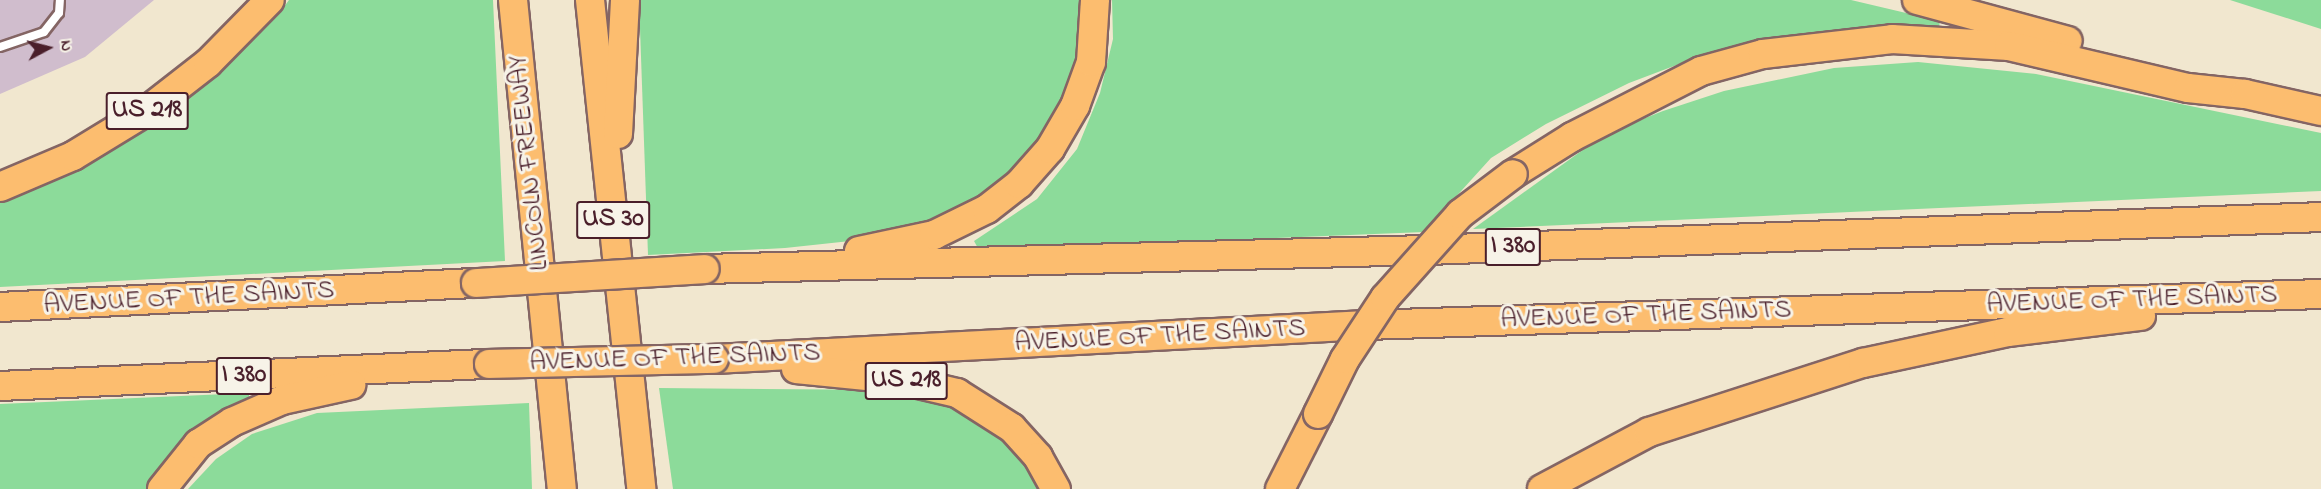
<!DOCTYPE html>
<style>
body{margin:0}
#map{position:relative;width:2321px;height:489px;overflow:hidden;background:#f1e7cf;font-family:"Indie Flower",sans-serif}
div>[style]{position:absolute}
.industrial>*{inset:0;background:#d0bdcd}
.green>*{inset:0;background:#8cdb9a}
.roads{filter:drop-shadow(2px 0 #846564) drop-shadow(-2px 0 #846564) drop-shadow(0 2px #846564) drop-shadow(0 -2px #846564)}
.lane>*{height:8px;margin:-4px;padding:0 4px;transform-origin:4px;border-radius:4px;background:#fff}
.highway>*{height:28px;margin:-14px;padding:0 14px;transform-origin:14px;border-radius:14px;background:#fcbd6f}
.bridges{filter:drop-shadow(2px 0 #846564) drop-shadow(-2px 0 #846564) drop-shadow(0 2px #846564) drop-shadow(0 -2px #846564)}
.highway-bridge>*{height:28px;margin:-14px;padding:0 14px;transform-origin:14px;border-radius:14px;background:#fcbd6f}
span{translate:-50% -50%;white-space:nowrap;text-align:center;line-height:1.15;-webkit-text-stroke:6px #f7f3e8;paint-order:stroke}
.shield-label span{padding:2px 4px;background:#f7f3e8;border:2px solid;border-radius:4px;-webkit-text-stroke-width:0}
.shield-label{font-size:26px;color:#4a1f2b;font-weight:700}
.street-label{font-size:27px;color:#4a1f2b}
.north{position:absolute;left:18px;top:18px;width:60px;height:60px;-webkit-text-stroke:4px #f7f3e8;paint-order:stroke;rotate:83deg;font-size:16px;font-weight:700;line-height:24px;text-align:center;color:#4a1f2b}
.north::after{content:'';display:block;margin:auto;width:21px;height:27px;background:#4a1f2b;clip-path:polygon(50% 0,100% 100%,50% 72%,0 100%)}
</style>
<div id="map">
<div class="industrial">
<div style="clip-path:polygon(0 0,154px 0,85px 57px,0 94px)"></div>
</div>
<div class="green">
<div style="clip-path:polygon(289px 0,493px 0,505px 261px,0 287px,0 200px,112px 147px,179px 105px,278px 15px)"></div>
<div style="clip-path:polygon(639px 0,1085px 0,1081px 48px,1049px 140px,990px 198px,897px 236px,785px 248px,648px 255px)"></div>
<div style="clip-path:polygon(1112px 0,1851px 0,1940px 21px,1939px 27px,1843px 30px,1745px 44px,1703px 55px,1629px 83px,1546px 124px,1491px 158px,1424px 232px,979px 250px,974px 241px,1037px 199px,1077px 149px,1100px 93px,1113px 39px)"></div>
<div style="clip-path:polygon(2230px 0,2321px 0,2321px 29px)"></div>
<div style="clip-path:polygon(1918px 62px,2036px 74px,2321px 133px,2321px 191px,1473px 229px,1605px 134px,1663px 111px,1724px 91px,1834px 68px)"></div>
<div style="clip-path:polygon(659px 388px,894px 390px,948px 402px,993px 428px,1044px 489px,673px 489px)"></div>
<div style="clip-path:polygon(249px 393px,249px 400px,148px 489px,0 489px,0 404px)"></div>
<div style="clip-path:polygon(529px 403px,532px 489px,188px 489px,216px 459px,252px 434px,317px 413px)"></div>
</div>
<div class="roads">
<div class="lane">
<div style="left:0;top:47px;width:46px;rotate:-18.8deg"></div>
<div style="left:44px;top:32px;width:24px;rotate:-52deg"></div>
<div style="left:59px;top:13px;width:13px;rotate:-86deg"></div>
</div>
<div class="highway">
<div style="left:513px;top:0;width:491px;rotate:84.3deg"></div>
<div style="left:590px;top:0;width:492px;rotate:84deg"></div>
<div style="left:1917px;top:0;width:156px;rotate:15.2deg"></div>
<div style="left:618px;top:134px;width:134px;rotate:-87deg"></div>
<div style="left:1513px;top:174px;width:70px;rotate:-32.1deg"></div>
<div style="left:1572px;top:137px;width:145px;rotate:-27.1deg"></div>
<div style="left:1701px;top:71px;width:64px;rotate:-15.3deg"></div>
<div style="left:1763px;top:54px;width:130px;rotate:-6.6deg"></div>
<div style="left:1892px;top:39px;width:117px;rotate:3.4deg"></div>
<div style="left:2009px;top:46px;width:184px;rotate:13.2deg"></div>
<div style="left:2188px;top:88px;width:57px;rotate:6deg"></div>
<div style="left:2245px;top:94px;width:78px;rotate:12.6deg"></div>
<div style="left:0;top:187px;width:79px;rotate:-23deg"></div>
<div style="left:73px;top:156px;width:84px;rotate:-31.4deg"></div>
<div style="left:145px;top:112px;width:80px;rotate:-37.9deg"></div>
<div style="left:208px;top:63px;width:88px;rotate:-45.5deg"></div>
<div style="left:859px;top:251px;width:77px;rotate:-12deg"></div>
<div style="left:934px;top:235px;width:59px;rotate:-26.1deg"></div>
<div style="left:987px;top:209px;width:41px;rotate:-38deg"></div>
<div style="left:1019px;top:184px;width:47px;rotate:-48.5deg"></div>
<div style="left:1050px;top:149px;width:50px;rotate:-59.8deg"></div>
<div style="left:1075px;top:106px;width:47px;rotate:-70deg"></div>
<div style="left:1091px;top:62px;width:62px;rotate:-86.3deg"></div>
<div style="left:705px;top:269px;width:722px;rotate:-1.51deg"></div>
<div style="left:1427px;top:250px;width:895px;rotate:-2.11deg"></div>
<div style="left:0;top:307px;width:477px;rotate:-2.9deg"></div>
<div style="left:714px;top:359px;width:653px;rotate:-2.99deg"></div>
<div style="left:1366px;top:325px;width:956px;rotate:-1.86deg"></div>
<div style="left:796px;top:369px;width:101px;rotate:5.7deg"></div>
<div style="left:897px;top:379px;width:62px;rotate:13.1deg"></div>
<div style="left:957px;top:393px;width:65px;rotate:32.5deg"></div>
<div style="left:1012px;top:428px;width:39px;rotate:48deg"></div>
<div style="left:1038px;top:457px;width:37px;rotate:61deg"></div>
<div style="left:0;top:386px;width:489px;rotate:-2.6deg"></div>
<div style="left:162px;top:489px;width:58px;rotate:-51.3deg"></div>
<div style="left:198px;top:444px;width:40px;rotate:-32.9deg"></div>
<div style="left:232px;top:422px;width:55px;rotate:-23.7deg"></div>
<div style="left:282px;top:400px;width:71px;rotate:-12.3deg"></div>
<div style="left:1280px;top:489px;width:84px;rotate:-63.1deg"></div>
<div style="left:1542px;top:489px;width:121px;rotate:-28deg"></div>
<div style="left:1649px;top:432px;width:225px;rotate:-17.9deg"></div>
<div style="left:1863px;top:363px;width:148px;rotate:-12.1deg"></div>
<div style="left:2008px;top:332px;width:134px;rotate:-6.9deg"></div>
</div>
</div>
<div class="bridges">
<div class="highway-bridge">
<div style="left:476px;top:283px;width:229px;rotate:-3.5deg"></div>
<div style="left:489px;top:364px;width:225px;rotate:-1.3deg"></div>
<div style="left:1318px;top:414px;width:61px;rotate:-63.9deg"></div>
<div style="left:1345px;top:359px;width:73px;rotate:-56.7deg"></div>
<div style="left:1385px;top:298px;width:113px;rotate:-48.2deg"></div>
<div style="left:1460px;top:214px;width:66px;rotate:-37deg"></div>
</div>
</div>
<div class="shield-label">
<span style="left:147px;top:111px">US 218</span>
<span style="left:613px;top:220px">US 30</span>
<span style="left:1513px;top:247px">I 380</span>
<span style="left:244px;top:376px">I 380</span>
<span style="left:906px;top:381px">US 218</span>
</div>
<div class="street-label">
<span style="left:529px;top:163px;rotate:-96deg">LINCOLN FREEWAY</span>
<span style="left:189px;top:298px;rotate:-3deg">AVENUE OF THE SAINTS</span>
<span style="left:2132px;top:300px;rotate:-2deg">AVENUE OF THE SAINTS</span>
<span style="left:1646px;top:315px;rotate:-2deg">AVENUE OF THE SAINTS</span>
<span style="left:1160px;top:336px;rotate:-3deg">AVENUE OF THE SAINTS</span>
<span style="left:675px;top:358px;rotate:-2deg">AVENUE OF THE SAINTS</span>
</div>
<div class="north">N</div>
</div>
